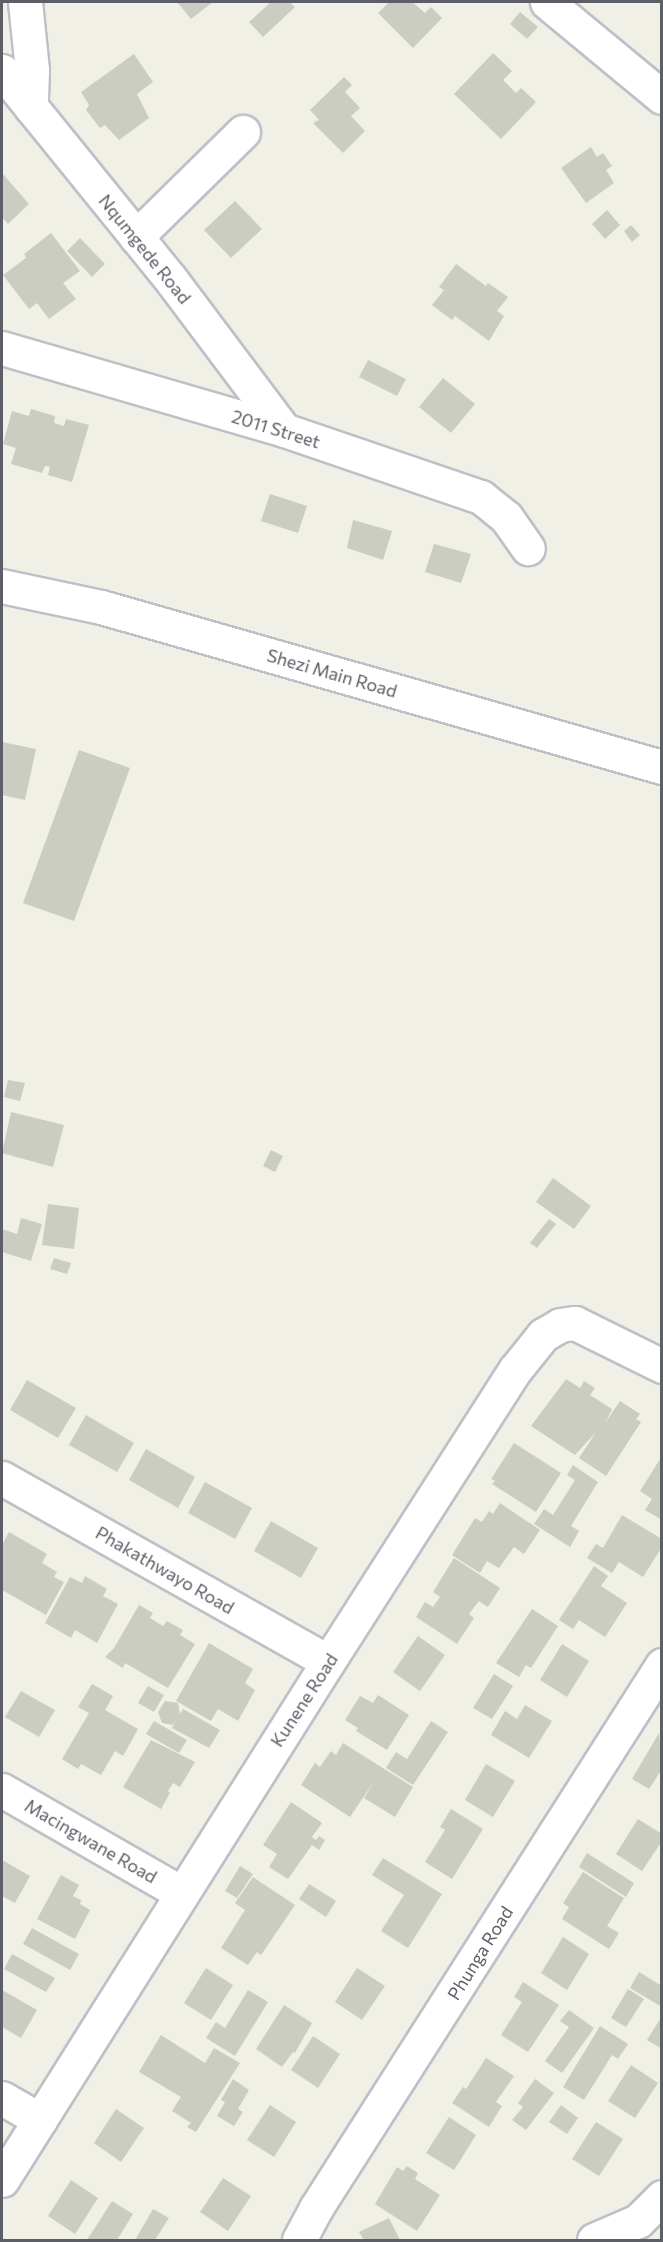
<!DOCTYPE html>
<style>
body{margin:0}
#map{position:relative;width:663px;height:2242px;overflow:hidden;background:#f0f0e6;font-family:Commissioner,sans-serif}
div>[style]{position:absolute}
.building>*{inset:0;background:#cbccc2}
.roads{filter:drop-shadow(2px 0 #bfc0c7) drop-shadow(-2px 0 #bfc0c7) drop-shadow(0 2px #bfc0c7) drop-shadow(0 -2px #bfc0c7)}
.minor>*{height:33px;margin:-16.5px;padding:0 16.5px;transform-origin:16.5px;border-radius:16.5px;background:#fff}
span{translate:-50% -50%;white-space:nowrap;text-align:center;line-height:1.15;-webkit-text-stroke:5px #fff;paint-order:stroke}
.street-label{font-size:18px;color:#5d5f67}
.frame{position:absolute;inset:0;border:3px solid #5d5f67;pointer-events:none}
</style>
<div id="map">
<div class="building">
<div style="clip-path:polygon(177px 2px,213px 2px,191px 19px)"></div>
<div style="clip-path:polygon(271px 2px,289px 2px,295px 7px,263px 37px,249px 22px)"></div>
<div style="clip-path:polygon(389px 2px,412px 2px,425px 13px,431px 7px,442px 18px,413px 48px,378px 13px)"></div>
<div style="clip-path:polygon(520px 12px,538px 27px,527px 39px,510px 24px)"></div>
<div style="clip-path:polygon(493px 53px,512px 71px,503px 80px,516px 93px,521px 88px,536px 102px,501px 139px,454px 94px)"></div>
<div style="clip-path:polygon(134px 54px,153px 82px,137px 94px,149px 118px,119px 140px,105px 125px,100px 128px,86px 110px,89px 105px,81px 92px)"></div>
<div style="clip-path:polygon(344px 77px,352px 85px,345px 92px,360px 108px,351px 116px,365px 131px,343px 153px,313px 123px,319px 120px,310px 110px)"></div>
<div style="clip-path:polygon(591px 147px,597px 157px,603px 153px,612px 166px,606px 170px,614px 183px,586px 203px,561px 168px)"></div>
<div style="clip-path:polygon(2px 173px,29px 204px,8px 224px,2px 217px)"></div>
<div style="clip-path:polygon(235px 201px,262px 229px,231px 258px,204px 230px)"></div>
<div style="clip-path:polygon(607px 210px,620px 225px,605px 239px,592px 224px)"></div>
<div style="clip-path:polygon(631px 225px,640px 235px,632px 242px,624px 231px)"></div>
<div style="clip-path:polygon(51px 233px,80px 271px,63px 283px,76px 299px,49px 319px,37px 303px,29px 309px,3px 275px,26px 258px,24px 254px)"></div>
<div style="clip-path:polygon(80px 238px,105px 264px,92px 277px,67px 251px)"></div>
<div style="clip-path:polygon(456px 264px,486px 286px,488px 283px,508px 297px,497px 311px,504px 316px,489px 341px,455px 316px,452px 320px,432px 305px,444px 290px,439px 287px)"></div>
<div style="clip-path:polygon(368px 360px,406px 379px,397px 396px,359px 377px)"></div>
<div style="clip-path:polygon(443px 378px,475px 404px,451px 433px,419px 407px)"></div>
<div style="clip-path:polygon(31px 409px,55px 416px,54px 423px,64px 426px,66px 419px,89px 425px,72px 482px,48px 475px,50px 467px,45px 466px,42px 473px,11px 464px,16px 448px,3px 444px,12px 411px,29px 416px)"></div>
<div style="clip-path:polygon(270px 494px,307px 506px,298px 533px,261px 521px)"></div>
<div style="clip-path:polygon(353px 520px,392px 531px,383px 560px,347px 548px)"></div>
<div style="clip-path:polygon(434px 544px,471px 554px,461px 583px,425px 572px)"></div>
<div style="clip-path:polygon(2px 742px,36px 749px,25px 800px,2px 795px)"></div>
<div style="clip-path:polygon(79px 750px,130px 768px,74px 921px,23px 903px)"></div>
<div style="clip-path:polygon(8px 1080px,25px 1083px,20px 1101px,4px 1097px)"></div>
<div style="clip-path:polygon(11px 1112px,64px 1125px,53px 1167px,2px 1153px)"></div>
<div style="clip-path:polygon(271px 1150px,283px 1156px,275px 1172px,263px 1166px)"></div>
<div style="clip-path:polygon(553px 1178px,591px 1206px,574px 1229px,536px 1202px)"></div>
<div style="clip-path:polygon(48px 1204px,79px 1208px,74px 1249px,42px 1245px)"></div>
<div style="clip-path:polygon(21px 1218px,42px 1224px,31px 1261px,2px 1252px,2px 1229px,17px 1234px)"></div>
<div style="clip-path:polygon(549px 1219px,556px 1224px,537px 1248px,530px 1243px)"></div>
<div style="clip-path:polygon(54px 1258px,71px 1263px,67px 1274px,50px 1269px)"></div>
<div style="clip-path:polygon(566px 1379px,580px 1388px,584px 1381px,595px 1388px,590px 1395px,612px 1409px,605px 1423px,620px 1401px,640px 1414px,636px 1419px,641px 1422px,606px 1476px,579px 1458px,596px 1432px,575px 1455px,531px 1426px)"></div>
<div style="clip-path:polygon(27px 1380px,76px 1408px,58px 1438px,10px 1410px)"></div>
<div style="clip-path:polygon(86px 1415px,134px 1443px,117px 1472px,69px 1445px)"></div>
<div style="clip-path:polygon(514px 1443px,561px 1473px,536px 1512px,492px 1484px,495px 1481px,491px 1479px)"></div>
<div style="clip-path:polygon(146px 1449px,195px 1477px,178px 1508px,129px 1480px)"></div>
<div style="clip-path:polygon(662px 1456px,662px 1520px,645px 1510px,652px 1499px,640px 1491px)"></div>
<div style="clip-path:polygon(573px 1465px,598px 1482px,571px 1526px,579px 1531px,570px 1547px,534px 1524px,544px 1509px,553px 1515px,575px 1480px,567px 1475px)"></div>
<div style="clip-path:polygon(205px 1482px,252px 1508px,235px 1539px,188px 1513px)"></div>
<div style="clip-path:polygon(500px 1503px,540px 1530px,524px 1554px,514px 1547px,499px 1568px,487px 1561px,480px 1573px,452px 1555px,475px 1518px,482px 1522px,489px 1511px,493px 1514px)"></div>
<div style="clip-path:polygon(622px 1515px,662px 1539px,662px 1547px,643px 1577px,619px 1562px,612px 1573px,587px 1558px,596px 1544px,603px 1548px)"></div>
<div style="clip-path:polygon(271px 1521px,318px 1548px,301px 1578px,254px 1551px)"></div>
<div style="clip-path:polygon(9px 1532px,47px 1554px,42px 1563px,57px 1572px,54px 1577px,64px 1582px,46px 1615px,2px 1590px,2px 1545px)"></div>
<div style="clip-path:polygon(454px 1558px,500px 1588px,488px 1607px,479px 1601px,469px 1614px,474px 1618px,457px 1644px,416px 1617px,425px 1602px,433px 1607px,440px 1597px,433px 1592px)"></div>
<div style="clip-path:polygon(594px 1566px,608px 1576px,601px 1586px,627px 1603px,605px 1637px,579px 1620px,573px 1629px,559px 1620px)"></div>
<div style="clip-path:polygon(85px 1576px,107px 1589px,103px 1596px,118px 1604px,97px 1643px,75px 1630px,71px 1638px,45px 1623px,70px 1577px,82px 1583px)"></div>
<div style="clip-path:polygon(139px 1605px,153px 1613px,150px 1618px,163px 1626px,167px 1621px,183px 1630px,180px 1635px,195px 1644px,168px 1688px,125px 1663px,123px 1668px,105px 1657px,114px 1648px)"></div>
<div style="clip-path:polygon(532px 1609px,558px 1626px,531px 1668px,526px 1665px,519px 1677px,496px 1663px)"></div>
<div style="clip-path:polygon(418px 1636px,445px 1655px,420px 1691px,393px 1672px)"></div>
<div style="clip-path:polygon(209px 1643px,253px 1669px,245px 1683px,255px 1690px,238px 1721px,218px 1709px,211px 1721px,176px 1701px)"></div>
<div style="clip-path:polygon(562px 1644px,589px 1661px,567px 1697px,540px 1680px)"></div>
<div style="clip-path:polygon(494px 1674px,513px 1686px,492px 1719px,473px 1708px)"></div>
<div style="clip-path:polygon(92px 1684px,113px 1696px,105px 1710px,138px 1729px,123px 1756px,115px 1751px,101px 1775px,81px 1764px,78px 1769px,62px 1759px,89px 1713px,78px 1707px)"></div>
<div style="clip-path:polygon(148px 1686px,164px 1695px,154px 1712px,138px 1703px)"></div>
<div style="clip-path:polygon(21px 1691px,55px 1710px,39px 1737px,5px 1717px)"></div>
<div style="clip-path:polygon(378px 1695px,409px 1715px,387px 1750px,356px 1731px,358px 1728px,345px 1720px,360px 1696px,373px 1703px)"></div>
<div style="clip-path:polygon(165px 1701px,178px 1703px,180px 1714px,183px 1709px,220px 1730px,209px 1748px,172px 1728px,178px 1717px,173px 1725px,162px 1723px,158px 1712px)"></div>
<div style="clip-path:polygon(525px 1705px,552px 1721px,529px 1758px,491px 1735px,505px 1711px,517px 1719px)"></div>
<div style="clip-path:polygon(154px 1721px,187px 1740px,179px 1753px,146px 1734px)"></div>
<div style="clip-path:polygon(431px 1721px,448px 1732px,413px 1785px,386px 1768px,396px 1752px,407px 1759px)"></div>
<div style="clip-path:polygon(659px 1733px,662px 1769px,649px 1789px,632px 1779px)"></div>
<div style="clip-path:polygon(151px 1740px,195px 1762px,180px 1787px,173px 1783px,168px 1791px,170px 1793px,161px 1809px,123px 1787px)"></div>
<div style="clip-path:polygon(343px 1743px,413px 1787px,395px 1817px,364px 1798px,375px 1780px,350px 1817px,301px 1785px,315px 1763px,320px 1767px,331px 1751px,336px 1755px)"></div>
<div style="clip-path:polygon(486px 1764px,515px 1781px,493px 1817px,465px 1800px)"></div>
<div style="clip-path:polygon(291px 1802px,322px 1823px,312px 1837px,316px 1840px,319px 1836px,325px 1840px,319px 1850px,312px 1845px,288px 1879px,269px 1867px,277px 1854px,263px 1845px)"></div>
<div style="clip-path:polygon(451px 1809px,483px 1829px,452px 1879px,425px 1862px,445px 1830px,440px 1827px)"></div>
<div style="clip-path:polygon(638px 1819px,662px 1834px,662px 1841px,642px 1871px,616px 1854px)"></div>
<div style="clip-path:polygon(587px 1853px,634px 1883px,626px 1897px,579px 1867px)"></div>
<div style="clip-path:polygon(383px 1858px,442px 1894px,408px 1948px,381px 1931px,404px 1895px,372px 1875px)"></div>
<div style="clip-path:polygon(2px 1860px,30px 1876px,15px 1903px,2px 1896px)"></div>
<div style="clip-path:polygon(240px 1866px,253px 1874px,237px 1898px,225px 1891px)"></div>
<div style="clip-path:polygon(583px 1872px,624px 1898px,607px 1926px,619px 1933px,609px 1949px,562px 1919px,569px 1907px,563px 1903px)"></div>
<div style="clip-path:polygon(61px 1875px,79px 1885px,73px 1896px,81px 1900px,80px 1904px,90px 1910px,75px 1939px,37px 1919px)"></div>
<div style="clip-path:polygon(253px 1877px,295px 1905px,261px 1955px,257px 1952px,248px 1965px,221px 1948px,245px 1910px,235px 1903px)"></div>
<div style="clip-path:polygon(309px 1884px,336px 1901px,326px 1917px,299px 1899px)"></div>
<div style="clip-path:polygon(32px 1928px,79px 1954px,70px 1970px,23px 1944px)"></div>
<div style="clip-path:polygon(563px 1937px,589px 1954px,567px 1990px,541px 1973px)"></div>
<div style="clip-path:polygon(12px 1954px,55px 1978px,46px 1992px,4px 1969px)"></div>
<div style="clip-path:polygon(206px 1968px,233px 1985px,211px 2020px,184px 2003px)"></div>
<div style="clip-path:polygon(357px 1968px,385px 1986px,362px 2020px,335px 2002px)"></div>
<div style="clip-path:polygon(639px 1972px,662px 1986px,662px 2007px,630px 1988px)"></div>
<div style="clip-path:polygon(523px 1982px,559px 2005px,528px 2052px,501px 2035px,522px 2002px,514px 1997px)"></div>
<div style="clip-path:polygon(628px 1989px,644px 1999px,626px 2027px,611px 2018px)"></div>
<div style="clip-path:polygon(2px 1990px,37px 2010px,21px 2038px,2px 2027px)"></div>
<div style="clip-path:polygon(248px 1990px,268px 2002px,235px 2056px,206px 2038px,216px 2022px,225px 2028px)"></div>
<div style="clip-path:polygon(284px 2005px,312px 2023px,295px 2053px,293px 2052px,282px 2067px,256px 2049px)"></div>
<div style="clip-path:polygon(569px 2010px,594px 2028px,562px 2073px,545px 2061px,569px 2027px,560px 2021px)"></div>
<div style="clip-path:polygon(662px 2016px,662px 2049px,647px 2040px)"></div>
<div style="clip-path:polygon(600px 2026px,628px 2044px,618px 2059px,612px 2055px,584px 2100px,563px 2087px)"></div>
<div style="clip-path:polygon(161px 2035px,205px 2063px,214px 2048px,240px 2063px,196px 2132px,187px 2127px,191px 2123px,172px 2111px,181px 2097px,139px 2072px)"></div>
<div style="clip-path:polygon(313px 2036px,340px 2054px,318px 2088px,291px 2070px)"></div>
<div style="clip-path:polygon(486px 2058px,514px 2076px,496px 2102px,502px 2106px,489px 2127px,452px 2103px,463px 2087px,466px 2089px)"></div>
<div style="clip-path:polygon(631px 2065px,658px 2083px,635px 2118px,608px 2101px)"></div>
<div style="clip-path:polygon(233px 2079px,249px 2090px,238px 2109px,243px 2112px,234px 2126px,217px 2116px,225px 2102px,221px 2100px)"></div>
<div style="clip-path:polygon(535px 2079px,554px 2093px,526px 2130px,512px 2120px,523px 2107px,518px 2103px)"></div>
<div style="clip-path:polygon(270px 2105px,296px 2122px,274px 2157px,247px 2140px)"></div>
<div style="clip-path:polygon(561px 2105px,578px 2118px,567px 2134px,549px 2122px)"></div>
<div style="clip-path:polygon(116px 2109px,144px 2128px,121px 2162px,94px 2143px)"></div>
<div style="clip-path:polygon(449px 2117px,476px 2135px,454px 2170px,426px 2153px)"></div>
<div style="clip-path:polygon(596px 2122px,623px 2139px,599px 2176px,572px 2159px)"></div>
<div style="clip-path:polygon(407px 2166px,418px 2173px,415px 2179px,440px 2195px,417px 2231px,375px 2204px,397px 2167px,403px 2171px)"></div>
<div style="clip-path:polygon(223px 2178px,251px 2196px,228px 2231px,200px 2212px)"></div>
<div style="clip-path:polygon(71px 2180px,98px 2198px,75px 2234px,48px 2216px)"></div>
<div style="clip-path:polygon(112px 2201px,133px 2214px,117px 2240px,87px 2240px)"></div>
<div style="clip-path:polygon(153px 2209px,169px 2218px,155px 2240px,135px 2240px)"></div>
<div style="clip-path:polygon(389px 2218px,400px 2240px,364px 2240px,359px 2232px)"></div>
</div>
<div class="roads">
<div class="minor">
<div style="left:25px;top:2px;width:68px;rotate:84.1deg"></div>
<div style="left:32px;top:70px;width:37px;rotate:92deg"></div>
<div style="left:547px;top:2px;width:149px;rotate:39.6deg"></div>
<div style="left:2px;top:71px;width:265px;rotate:51deg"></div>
<div style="left:169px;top:277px;width:191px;rotate:53.1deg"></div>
<div style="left:136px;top:237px;width:150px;rotate:-44.5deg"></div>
<div style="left:2px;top:348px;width:294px;rotate:16.2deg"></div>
<div style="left:284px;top:430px;width:208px;rotate:18.8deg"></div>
<div style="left:481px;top:497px;width:32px;rotate:39deg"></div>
<div style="left:506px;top:517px;width:38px;rotate:55deg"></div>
<div style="left:2px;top:586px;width:101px;rotate:12deg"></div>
<div style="left:101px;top:607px;width:583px;rotate:15.92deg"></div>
<div style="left:2px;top:1478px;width:374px;rotate:29.4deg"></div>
<div style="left:2px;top:1790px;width:207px;rotate:29.9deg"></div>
<div style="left:2px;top:2098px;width:44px;rotate:30.1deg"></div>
<div style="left:2px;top:2180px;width:612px;rotate:-57.82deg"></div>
<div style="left:328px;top:1662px;width:347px;rotate:-57.4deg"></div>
<div style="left:515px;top:1370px;width:45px;rotate:-51.3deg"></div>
<div style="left:543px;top:1335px;width:20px;rotate:-30deg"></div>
<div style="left:560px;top:1325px;width:15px;rotate:-8deg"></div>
<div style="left:575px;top:1323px;width:97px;rotate:26.3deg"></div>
<div style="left:299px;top:2240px;width:36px;rotate:-62deg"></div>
<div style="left:316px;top:2208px;width:644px;rotate:-57.49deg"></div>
<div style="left:594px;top:2240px;width:48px;rotate:-23.4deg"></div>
<div style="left:638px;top:2221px;width:34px;rotate:-45deg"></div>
</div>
</div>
<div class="street-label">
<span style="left:145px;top:249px;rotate:51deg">Nqumgede Road</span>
<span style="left:276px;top:429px;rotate:17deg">2011 Street</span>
<span style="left:332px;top:673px;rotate:16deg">Shezi Main Road</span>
<span style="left:165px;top:1570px;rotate:30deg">Phakathwayo Road</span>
<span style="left:304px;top:1700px;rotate:-57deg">Kunene Road</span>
<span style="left:91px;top:1841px;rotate:30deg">Macingwane Road</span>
<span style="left:480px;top:1953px;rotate:-58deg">Phunga Road</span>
</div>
<div class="frame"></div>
</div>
